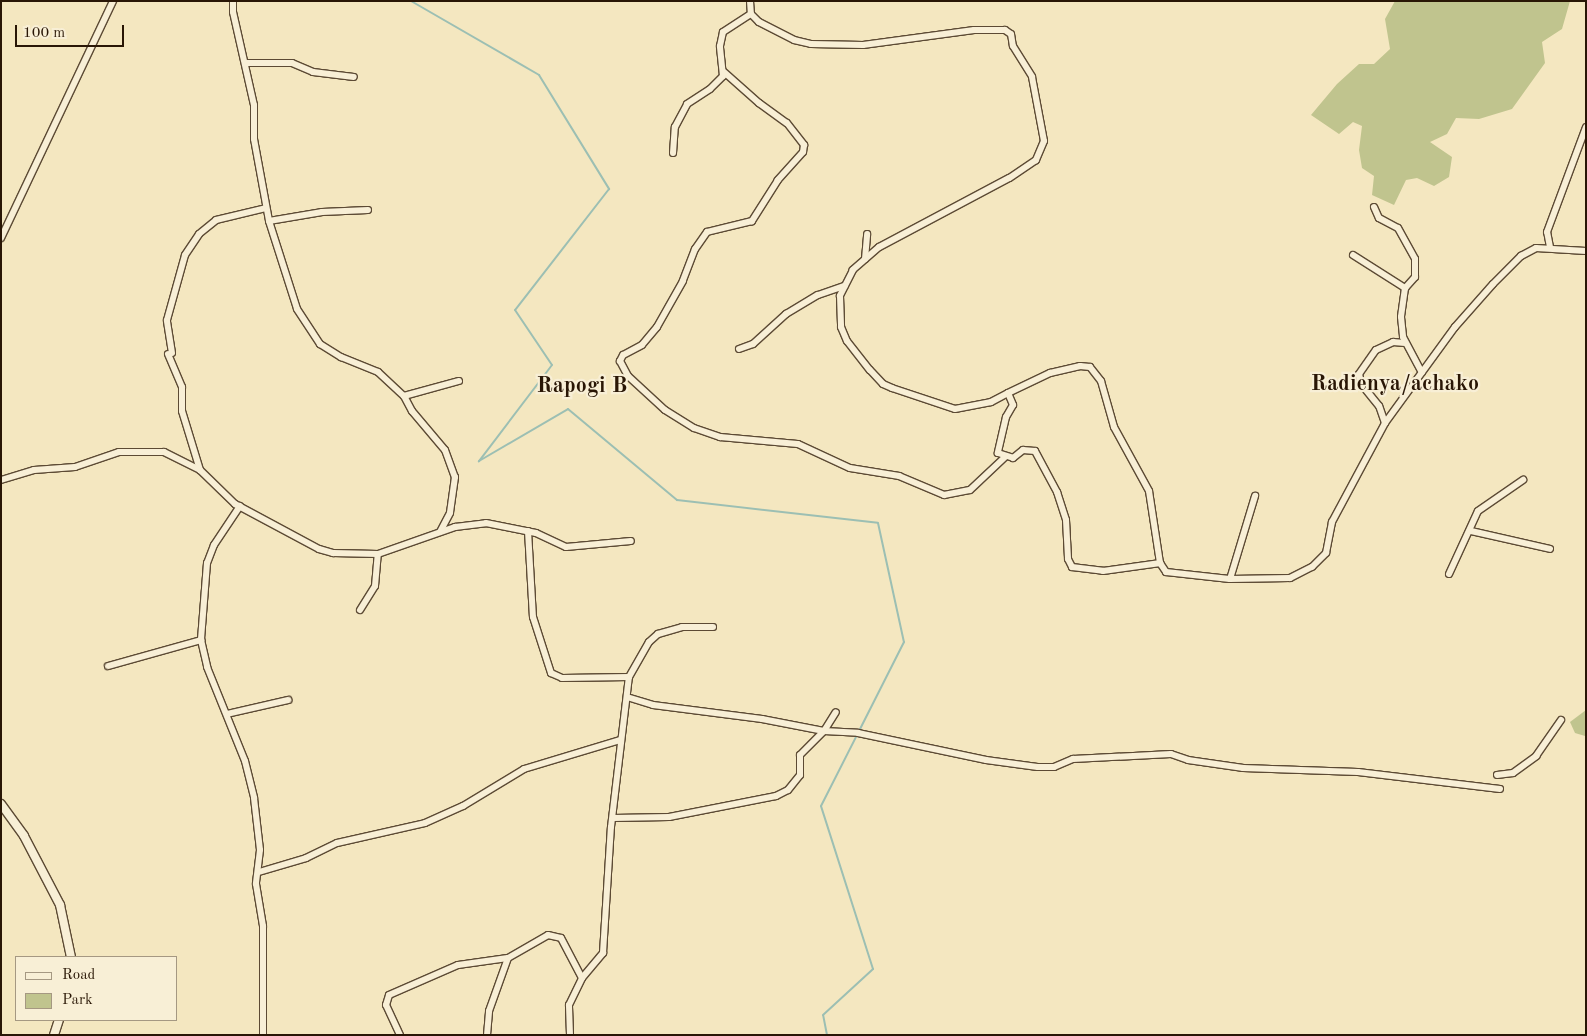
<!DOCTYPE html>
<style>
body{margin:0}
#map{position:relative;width:1587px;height:1036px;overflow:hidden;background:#f4e7c0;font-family:"Old Standard TT",serif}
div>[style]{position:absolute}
.green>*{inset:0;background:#c0c48e}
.stream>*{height:2px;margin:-1px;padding:0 1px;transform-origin:1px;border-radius:1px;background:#9cbfb3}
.roads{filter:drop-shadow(1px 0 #5c4a34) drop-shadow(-1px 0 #5c4a34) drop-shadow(0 1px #5c4a34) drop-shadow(0 -1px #5c4a34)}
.minor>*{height:6px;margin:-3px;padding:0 3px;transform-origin:3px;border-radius:3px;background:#f8efd6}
.tertiary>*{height:8px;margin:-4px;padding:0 4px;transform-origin:4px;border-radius:4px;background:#f8efd6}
span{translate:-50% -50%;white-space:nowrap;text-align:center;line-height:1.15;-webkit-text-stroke:4.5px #f8efd6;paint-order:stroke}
.quarter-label{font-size:22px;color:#291605;font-weight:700}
.frame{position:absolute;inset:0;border:2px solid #291605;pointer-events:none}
.legend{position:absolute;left:15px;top:956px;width:162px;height:65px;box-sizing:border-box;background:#f8efd6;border:1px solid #a59882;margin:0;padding:6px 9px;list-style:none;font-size:15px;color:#291605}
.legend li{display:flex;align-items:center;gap:10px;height:25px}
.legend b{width:25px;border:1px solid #a59882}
.scale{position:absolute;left:15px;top:25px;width:109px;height:22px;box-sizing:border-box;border:2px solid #291605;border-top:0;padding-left:6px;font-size:15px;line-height:18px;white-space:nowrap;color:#291605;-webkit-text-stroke:4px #f8efd6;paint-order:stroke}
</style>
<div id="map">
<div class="green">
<div style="clip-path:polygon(1395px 1px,1570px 1px,1562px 29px,1542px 42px,1545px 63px,1512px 109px,1479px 119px,1456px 118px,1447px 134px,1430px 142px,1452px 157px,1449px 177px,1434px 186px,1417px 178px,1406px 180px,1394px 205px,1372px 195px,1374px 176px,1362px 168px,1359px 150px,1362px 126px,1353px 122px,1339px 134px,1311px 115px,1337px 84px,1359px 64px,1374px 64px,1390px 49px,1385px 19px)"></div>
<div style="clip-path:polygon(1586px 710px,1586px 736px,1585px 736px,1575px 733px,1570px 722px)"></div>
</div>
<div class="stream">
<div style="left:411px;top:1px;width:148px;rotate:30deg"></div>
<div style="left:539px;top:75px;width:134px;rotate:58.4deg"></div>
<div style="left:609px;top:189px;width:153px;rotate:127.8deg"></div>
<div style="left:515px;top:310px;width:66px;rotate:56.1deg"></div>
<div style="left:552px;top:365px;width:121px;rotate:127.2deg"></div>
<div style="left:479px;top:461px;width:103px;rotate:-30.3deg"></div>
<div style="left:568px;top:409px;width:142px;rotate:39.9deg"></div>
<div style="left:677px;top:500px;width:202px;rotate:6.5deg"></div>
<div style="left:878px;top:523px;width:122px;rotate:77.7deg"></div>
<div style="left:904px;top:642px;width:100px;rotate:116.8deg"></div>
<div style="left:827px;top:1035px;width:20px;rotate:-101deg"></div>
<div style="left:823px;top:1015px;width:68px;rotate:-42.6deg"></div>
<div style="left:873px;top:969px;width:171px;rotate:-107.7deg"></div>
<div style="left:821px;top:806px;width:80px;rotate:-63.1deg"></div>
</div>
<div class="roads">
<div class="minor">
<div style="left:233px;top:1px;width:11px;rotate:90deg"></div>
<div style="left:233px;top:12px;width:95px;rotate:77.3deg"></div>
<div style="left:254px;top:105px;width:34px;rotate:90deg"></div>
<div style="left:254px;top:139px;width:83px;rotate:79.6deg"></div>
<div style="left:269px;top:221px;width:92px;rotate:72.3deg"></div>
<div style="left:297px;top:309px;width:42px;rotate:56.7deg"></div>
<div style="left:320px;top:344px;width:25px;rotate:32deg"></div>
<div style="left:341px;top:357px;width:40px;rotate:22deg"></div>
<div style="left:378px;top:372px;width:35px;rotate:43deg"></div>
<div style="left:404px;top:396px;width:17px;rotate:62deg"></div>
<div style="left:412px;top:411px;width:51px;rotate:49.8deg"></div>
<div style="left:445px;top:450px;width:29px;rotate:70deg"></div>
<div style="left:455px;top:477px;width:36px;rotate:98deg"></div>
<div style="left:450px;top:513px;width:21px;rotate:118deg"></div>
<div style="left:750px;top:1px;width:13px;rotate:86deg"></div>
<div style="left:751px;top:14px;width:11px;rotate:45deg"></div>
<div style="left:759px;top:22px;width:39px;rotate:27deg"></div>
<div style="left:794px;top:40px;width:17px;rotate:13deg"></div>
<div style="left:811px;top:44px;width:52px;rotate:1.1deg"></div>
<div style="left:863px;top:45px;width:112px;rotate:-7.7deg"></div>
<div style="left:974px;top:30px;width:31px"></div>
<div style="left:1005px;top:30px;width:7px;rotate:34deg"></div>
<div style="left:1011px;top:34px;width:12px;rotate:81deg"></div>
<div style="left:1013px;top:46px;width:36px;rotate:58deg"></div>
<div style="left:1032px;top:77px;width:65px;rotate:79.4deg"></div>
<div style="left:1044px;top:141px;width:21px;rotate:113deg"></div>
<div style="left:1036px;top:160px;width:32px;rotate:146deg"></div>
<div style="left:1009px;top:178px;width:147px;rotate:152deg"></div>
<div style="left:879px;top:247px;width:35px;rotate:139deg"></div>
<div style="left:853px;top:270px;width:29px;rotate:117deg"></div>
<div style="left:840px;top:296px;width:31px;rotate:88deg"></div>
<div style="left:841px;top:327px;width:15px;rotate:67deg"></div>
<div style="left:847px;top:341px;width:37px;rotate:52deg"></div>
<div style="left:870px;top:370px;width:19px;rotate:47deg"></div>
<div style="left:883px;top:384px;width:10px;rotate:24deg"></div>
<div style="left:892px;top:388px;width:66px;rotate:18.4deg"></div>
<div style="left:955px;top:409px;width:37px;rotate:-11deg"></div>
<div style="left:991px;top:402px;width:19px;rotate:-28deg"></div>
<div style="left:1008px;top:393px;width:13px;rotate:67deg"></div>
<div style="left:1013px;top:405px;width:14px;rotate:120deg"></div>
<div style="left:1006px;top:417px;width:37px;rotate:103deg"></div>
<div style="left:998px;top:453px;width:16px;rotate:18deg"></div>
<div style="left:1013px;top:458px;width:13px;rotate:-39deg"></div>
<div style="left:1023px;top:450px;width:12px;rotate:5deg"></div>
<div style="left:1035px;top:451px;width:47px;rotate:61.8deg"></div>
<div style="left:1057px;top:492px;width:29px;rotate:72deg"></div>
<div style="left:1066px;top:520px;width:39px;rotate:87deg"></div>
<div style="left:1068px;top:559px;width:9px;rotate:63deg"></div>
<div style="left:1072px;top:567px;width:31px;rotate:7deg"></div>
<div style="left:1103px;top:571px;width:58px;rotate:-8deg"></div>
<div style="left:245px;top:63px;width:47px"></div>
<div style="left:292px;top:63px;width:23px;rotate:23deg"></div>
<div style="left:313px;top:72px;width:41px;rotate:7deg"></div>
<div style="left:724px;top:72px;width:47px;rotate:41.5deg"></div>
<div style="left:759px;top:103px;width:34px;rotate:36deg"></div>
<div style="left:787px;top:123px;width:28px;rotate:52deg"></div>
<div style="left:804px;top:145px;width:7px;rotate:98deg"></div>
<div style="left:803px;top:152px;width:38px;rotate:132deg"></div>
<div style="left:778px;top:180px;width:49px;rotate:122.4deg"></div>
<div style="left:752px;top:221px;width:46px;rotate:166.3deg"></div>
<div style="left:707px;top:232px;width:21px;rotate:125deg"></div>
<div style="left:695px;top:249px;width:34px;rotate:111deg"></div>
<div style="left:683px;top:281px;width:53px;rotate:119.5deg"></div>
<div style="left:657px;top:327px;width:23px;rotate:130deg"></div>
<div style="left:642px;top:345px;width:21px;rotate:152deg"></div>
<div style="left:623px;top:355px;width:7px;rotate:117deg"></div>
<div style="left:620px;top:361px;width:17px;rotate:62deg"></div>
<div style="left:628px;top:376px;width:50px;rotate:42.6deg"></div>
<div style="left:665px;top:410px;width:34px;rotate:32deg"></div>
<div style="left:694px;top:428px;width:28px;rotate:19deg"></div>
<div style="left:720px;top:437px;width:78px;rotate:5.1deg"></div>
<div style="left:798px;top:444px;width:57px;rotate:24.8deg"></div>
<div style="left:850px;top:468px;width:50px;rotate:9.3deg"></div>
<div style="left:899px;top:476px;width:49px;rotate:22.9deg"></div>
<div style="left:944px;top:495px;width:26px;rotate:-11deg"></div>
<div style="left:970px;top:490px;width:48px;rotate:-43.3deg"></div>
<div style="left:673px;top:153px;width:26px;rotate:-86deg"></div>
<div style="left:675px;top:127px;width:26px;rotate:-62deg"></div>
<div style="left:687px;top:104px;width:27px;rotate:-33deg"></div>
<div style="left:710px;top:89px;width:18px;rotate:-45deg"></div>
<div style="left:723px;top:76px;width:30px;rotate:-96deg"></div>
<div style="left:720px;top:46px;width:14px;rotate:-78deg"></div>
<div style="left:723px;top:32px;width:33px;rotate:-33deg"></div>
<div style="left:1374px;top:207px;width:12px;rotate:66deg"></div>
<div style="left:1379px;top:218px;width:21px;rotate:28deg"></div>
<div style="left:1398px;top:228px;width:35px;rotate:61deg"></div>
<div style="left:1415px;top:259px;width:18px;rotate:90deg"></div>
<div style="left:1415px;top:277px;width:15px;rotate:132deg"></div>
<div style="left:269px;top:221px;width:54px;rotate:-9.6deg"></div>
<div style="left:322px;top:212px;width:46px;rotate:-2.5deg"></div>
<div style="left:1px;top:238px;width:262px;rotate:-64.7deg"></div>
<div style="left:1550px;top:247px;width:15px;rotate:-101deg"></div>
<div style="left:1547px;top:232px;width:112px;rotate:-69.6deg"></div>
<div style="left:1353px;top:255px;width:62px;rotate:32.4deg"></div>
<div style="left:1405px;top:288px;width:29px;rotate:98deg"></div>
<div style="left:1401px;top:317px;width:20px;rotate:84deg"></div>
<div style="left:1403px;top:337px;width:40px;rotate:62deg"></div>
<div style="left:865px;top:259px;width:25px;rotate:-85deg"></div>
<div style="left:739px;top:349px;width:15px;rotate:-20deg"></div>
<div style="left:753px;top:344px;width:45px;rotate:-42.3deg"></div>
<div style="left:786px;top:314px;width:37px;rotate:-31deg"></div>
<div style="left:818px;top:295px;width:28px;rotate:-19deg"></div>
<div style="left:172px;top:353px;width:33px;rotate:-99deg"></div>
<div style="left:167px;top:320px;width:67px;rotate:-74.5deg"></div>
<div style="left:185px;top:255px;width:25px;rotate:-56deg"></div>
<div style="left:199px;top:234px;width:22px;rotate:-39deg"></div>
<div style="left:216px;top:220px;width:51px;rotate:-13.5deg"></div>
<div style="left:168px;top:354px;width:36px;rotate:67deg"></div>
<div style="left:182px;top:387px;width:24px;rotate:90deg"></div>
<div style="left:182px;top:411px;width:62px;rotate:73deg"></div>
<div style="left:1008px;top:393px;width:47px;rotate:-25.5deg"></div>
<div style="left:1050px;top:373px;width:31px;rotate:-13deg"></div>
<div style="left:1080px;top:366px;width:10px;rotate:6deg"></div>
<div style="left:1090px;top:367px;width:18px;rotate:52deg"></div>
<div style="left:1101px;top:381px;width:48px;rotate:74.2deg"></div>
<div style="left:1114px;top:427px;width:73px;rotate:61.3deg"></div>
<div style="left:1149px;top:491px;width:73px;rotate:81.3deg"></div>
<div style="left:1160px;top:563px;width:11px;rotate:56deg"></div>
<div style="left:1166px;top:572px;width:64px;rotate:6.2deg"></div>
<div style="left:1230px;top:579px;width:60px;rotate:-1deg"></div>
<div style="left:1290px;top:578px;width:25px;rotate:-27deg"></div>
<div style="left:1312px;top:567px;width:20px;rotate:-45deg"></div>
<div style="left:1326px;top:553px;width:32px;rotate:-79deg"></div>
<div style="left:1332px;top:522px;width:112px;rotate:-61.8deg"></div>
<div style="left:1385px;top:423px;width:119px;rotate:-53.9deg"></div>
<div style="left:1455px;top:327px;width:57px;rotate:-48.5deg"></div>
<div style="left:1493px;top:284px;width:40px;rotate:-45deg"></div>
<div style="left:1521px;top:256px;width:17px;rotate:-28deg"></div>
<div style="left:1536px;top:248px;width:50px;rotate:3.4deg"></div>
<div style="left:404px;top:396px;width:57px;rotate:-15.3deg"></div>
<div style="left:1385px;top:423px;width:18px;rotate:-109deg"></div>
<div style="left:1379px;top:406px;width:28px;rotate:-129deg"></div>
<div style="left:1361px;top:384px;width:10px;rotate:-101deg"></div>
<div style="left:1359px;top:374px;width:29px;rotate:-55deg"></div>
<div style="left:1376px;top:350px;width:19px;rotate:-25deg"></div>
<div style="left:1393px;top:342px;width:12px;rotate:5deg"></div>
<div style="left:1px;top:480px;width:34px;rotate:-17deg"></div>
<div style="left:34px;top:470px;width:41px;rotate:-4.2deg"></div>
<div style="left:75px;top:467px;width:46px;rotate:-18.8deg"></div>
<div style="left:119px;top:452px;width:45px"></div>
<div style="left:164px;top:452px;width:40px;rotate:26.6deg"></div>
<div style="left:200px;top:470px;width:49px;rotate:44.2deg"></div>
<div style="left:235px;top:504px;width:95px;rotate:28.2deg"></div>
<div style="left:319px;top:549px;width:15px;rotate:16deg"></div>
<div style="left:333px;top:553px;width:45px;rotate:1.3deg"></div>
<div style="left:378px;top:554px;width:82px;rotate:-19.3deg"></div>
<div style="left:455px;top:527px;width:31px;rotate:-7deg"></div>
<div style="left:486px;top:523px;width:51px;rotate:11.3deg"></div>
<div style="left:536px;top:533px;width:33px;rotate:25deg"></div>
<div style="left:566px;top:547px;width:65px;rotate:-5.3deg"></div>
<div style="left:240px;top:506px;width:47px;rotate:123.7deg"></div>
<div style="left:214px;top:545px;width:19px;rotate:111deg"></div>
<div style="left:207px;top:563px;width:77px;rotate:94.5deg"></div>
<div style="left:201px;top:640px;width:28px;rotate:77deg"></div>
<div style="left:207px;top:667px;width:101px;rotate:68deg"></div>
<div style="left:245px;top:761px;width:38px;rotate:76deg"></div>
<div style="left:254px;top:798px;width:52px;rotate:83.4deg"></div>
<div style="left:260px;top:850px;width:34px;rotate:97deg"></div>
<div style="left:256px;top:884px;width:43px;rotate:80.5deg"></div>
<div style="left:263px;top:926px;width:109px;rotate:90deg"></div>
<div style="left:528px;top:531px;width:86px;rotate:86.7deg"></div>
<div style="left:533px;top:617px;width:59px;rotate:72.2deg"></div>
<div style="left:551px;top:673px;width:12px;rotate:24deg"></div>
<div style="left:562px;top:678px;width:67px;rotate:-0.9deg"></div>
<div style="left:1471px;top:531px;width:81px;rotate:12.8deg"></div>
<div style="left:1449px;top:574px;width:69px;rotate:-65.3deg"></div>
<div style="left:1478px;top:511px;width:55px;rotate:-34.6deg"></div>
<div style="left:1230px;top:579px;width:87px;rotate:-73.2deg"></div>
<div style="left:360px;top:610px;width:28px;rotate:-58deg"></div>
<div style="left:375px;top:586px;width:32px;rotate:-85deg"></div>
<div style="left:108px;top:666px;width:97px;rotate:-15.6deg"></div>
<div style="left:627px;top:697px;width:27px;rotate:17deg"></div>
<div style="left:653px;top:705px;width:110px;rotate:7.3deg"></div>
<div style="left:762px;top:719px;width:63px;rotate:11deg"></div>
<div style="left:824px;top:731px;width:22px;rotate:-58deg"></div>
<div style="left:227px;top:714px;width:63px;rotate:-12.9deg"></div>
<div style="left:1497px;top:775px;width:16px;rotate:-7deg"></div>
<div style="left:1513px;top:773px;width:29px;rotate:-36deg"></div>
<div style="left:1536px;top:756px;width:44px;rotate:-55.2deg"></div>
<div style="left:613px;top:818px;width:56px;rotate:-1deg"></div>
<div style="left:669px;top:817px;width:109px;rotate:-11.1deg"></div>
<div style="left:776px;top:796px;width:13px;rotate:-27deg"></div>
<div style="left:788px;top:790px;width:19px;rotate:-51deg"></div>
<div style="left:800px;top:775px;width:20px;rotate:-90deg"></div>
<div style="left:800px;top:755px;width:34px;rotate:-45deg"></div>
<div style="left:824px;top:731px;width:34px;rotate:3deg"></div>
<div style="left:858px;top:733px;width:131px;rotate:11.9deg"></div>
<div style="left:986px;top:760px;width:52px;rotate:7.7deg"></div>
<div style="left:1038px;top:767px;width:16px"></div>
<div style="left:1054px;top:767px;width:21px;rotate:-23deg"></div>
<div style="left:1073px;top:759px;width:98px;rotate:-2.9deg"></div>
<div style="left:1171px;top:754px;width:18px;rotate:19deg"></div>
<div style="left:1188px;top:760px;width:56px;rotate:8.3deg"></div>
<div style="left:1243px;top:768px;width:115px;rotate:2deg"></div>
<div style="left:1358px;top:772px;width:143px;rotate:6.8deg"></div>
<div style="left:259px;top:872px;width:49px;rotate:-16.6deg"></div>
<div style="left:306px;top:858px;width:34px;rotate:-26deg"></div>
<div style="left:337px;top:843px;width:90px;rotate:-12.8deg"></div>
<div style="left:425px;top:823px;width:42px;rotate:-24.1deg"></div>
<div style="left:463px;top:806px;width:71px;rotate:-31.2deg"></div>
<div style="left:524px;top:769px;width:100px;rotate:-16.8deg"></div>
<div style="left:400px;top:1035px;width:33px;rotate:-115deg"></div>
<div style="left:386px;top:1005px;width:10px;rotate:-73deg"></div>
<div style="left:389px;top:995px;width:75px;rotate:-23.5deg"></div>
<div style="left:458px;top:965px;width:50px;rotate:-8deg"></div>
<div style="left:508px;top:958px;width:46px;rotate:-29.9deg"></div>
<div style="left:548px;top:935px;width:13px;rotate:13deg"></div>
<div style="left:561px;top:938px;width:45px;rotate:62.3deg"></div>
<div style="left:487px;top:1035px;width:24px;rotate:-85deg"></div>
<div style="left:489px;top:1011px;width:56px;rotate:-70.3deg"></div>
<div style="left:570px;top:1035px;width:30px;rotate:-92deg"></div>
<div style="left:569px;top:1005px;width:30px;rotate:-64deg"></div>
<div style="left:582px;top:978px;width:33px;rotate:-50deg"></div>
<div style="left:603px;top:953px;width:126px;rotate:-86.4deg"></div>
<div style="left:611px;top:827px;width:151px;rotate:-83.2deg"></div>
<div style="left:629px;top:677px;width:40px;rotate:-60.3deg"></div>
<div style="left:649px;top:642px;width:12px;rotate:-42deg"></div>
<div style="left:658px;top:634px;width:25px;rotate:-16deg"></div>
<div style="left:682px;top:627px;width:31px"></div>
</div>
<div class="tertiary">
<div style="left:1px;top:804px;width:39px;rotate:54deg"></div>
<div style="left:24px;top:836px;width:78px;rotate:62.4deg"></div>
<div style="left:60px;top:905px;width:53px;rotate:78.1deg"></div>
<div style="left:54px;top:1035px;width:16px;rotate:-72deg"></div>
</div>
</div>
<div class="quarter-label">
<span style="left:1395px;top:385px">Radienya/achako</span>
<span style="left:582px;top:387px">Rapogi B</span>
</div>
<div class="frame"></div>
<ul class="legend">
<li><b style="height:6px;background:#f8efd6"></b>Road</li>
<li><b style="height:14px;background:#c0c48e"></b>Park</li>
</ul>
<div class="scale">100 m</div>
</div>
